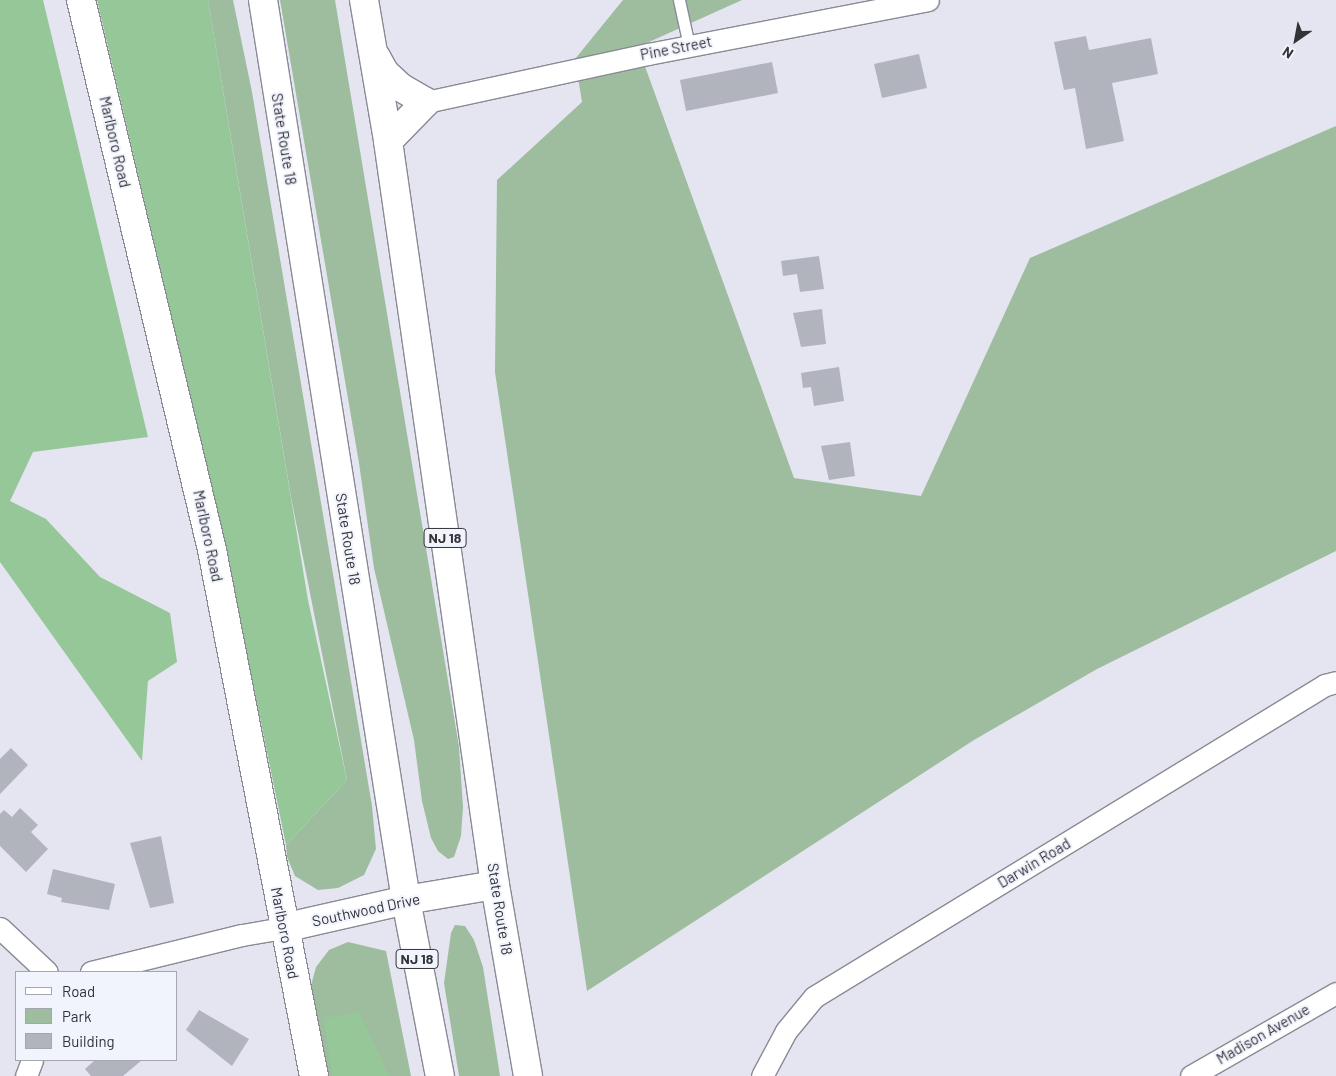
<!DOCTYPE html>
<style>
body{margin:0}
#map{position:relative;width:1336px;height:1076px;overflow:hidden;background:#e4e5f0;font-family:Barlow,sans-serif}
div>[style]{position:absolute}
.green>*{inset:0;background:#9dbd9e}
.forest>*{inset:0;background:#96c798}
.building>*{inset:0;background:#b2b4bd}
.roads{filter:drop-shadow(1px 0 #898a94) drop-shadow(-1px 0 #898a94) drop-shadow(0 1px #898a94) drop-shadow(0 -1px #898a94)}
.lane>*{height:11px;margin:-5.5px;padding:0 5.5px;transform-origin:5.5px;border-radius:5.5px;background:#fff}
.street>*{height:21px;margin:-10.5px;padding:0 10.5px;transform-origin:10.5px;border-radius:10.5px;background:#fff}
.secondary>*{height:28px;margin:-14px;padding:0 14px;transform-origin:14px;border-radius:14px;background:#fff}
.highway>*{height:28px;margin:-14px;padding:0 14px;transform-origin:14px;border-radius:14px;background:#fff}
span{translate:-50% -50%;white-space:nowrap;text-align:center;line-height:1.15;-webkit-text-stroke:4px #f1f3fd;paint-order:stroke}
.shield-label span{padding:1px 4px;background:#f1f3fd;border:1px solid;border-radius:4px;-webkit-text-stroke-width:0}
.shield-label{font-size:14px;color:#323337;font-weight:700}
.street-label{font-size:15px;color:#323337}
.legend{position:absolute;left:15px;top:971px;width:162px;height:90px;box-sizing:border-box;background:#f1f3fd;border:1px solid #a5a6ae;margin:0;padding:6px 9px;list-style:none;font-size:15px;color:#323337}
.legend li{display:flex;align-items:center;gap:10px;height:25px}
.legend b{width:25px;border:1px solid #a5a6ae}
.north{position:absolute;left:1271px;top:15px;width:50px;height:50px;-webkit-text-stroke:4px #f1f3fd;paint-order:stroke;rotate:213deg;font-size:14px;font-weight:700;line-height:20px;text-align:center;color:#323337}
.north::after{content:'';display:block;margin:auto;width:18px;height:22px;background:#323337;clip-path:polygon(50% 0,100% 100%,50% 72%,0 100%)}
</style>
<div id="map">
<div class="green">
<div style="clip-path:polygon(208px 0,233px 0,252px 92px,372px 806px,376px 849px,364px 875px,338px 888px,318px 890px,295px 876px,287px 857px,286px 845px,347px 780px,291px 497px)"></div>
<div style="clip-path:polygon(280px 0,335px 0,459px 747px,463px 807px,461px 836px,454px 857px,448px 859px,438px 851px,431px 838px,422px 801px,414px 740px,374px 568px,359px 463px)"></div>
<div style="clip-path:polygon(623px 0,742px 0,638px 47px,794px 478px,921px 496px,1030px 258px,1336px 126px,1336px 551px,1097px 669px,974px 740px,587px 991px,495px 372px,497px 180px,582px 102px,575px 59px)"></div>
<div style="clip-path:polygon(455px 925px,465px 926px,474px 940px,483px 967px,500px 1076px,459px 1076px,444px 983px,451px 933px)"></div>
<div style="clip-path:polygon(348px 942px,386px 951px,411px 1076px,327px 1076px,310px 989px,316px 967px,329px 950px)"></div>
</div>
<div class="forest">
<div style="clip-path:polygon(0 0,43px 0,148px 437px,33px 452px,10px 501px,46px 519px,100px 577px,170px 613px,177px 662px,148px 681px,142px 761px,0 562px)"></div>
<div style="clip-path:polygon(97px 0,208px 0,308px 600px,347px 780px,286px 845px,219px 517px)"></div>
<div style="clip-path:polygon(359px 1012px,389px 1076px,332px 1076px,324px 1018px)"></div>
</div>
<div class="building">
<div style="clip-path:polygon(1086px 36px,1089px 50px,1151px 38px,1158px 74px,1112px 83px,1124px 141px,1086px 149px,1075px 88px,1064px 90px,1054px 42px)"></div>
<div style="clip-path:polygon(919px 54px,927px 88px,882px 98px,874px 64px)"></div>
<div style="clip-path:polygon(772px 62px,778px 93px,686px 111px,680px 80px)"></div>
<div style="clip-path:polygon(819px 256px,824px 289px,800px 292px,797px 274px,783px 276px,781px 261px)"></div>
<div style="clip-path:polygon(822px 309px,826px 344px,801px 347px,793px 313px)"></div>
<div style="clip-path:polygon(839px 367px,844px 401px,814px 406px,811px 387px,803px 388px,801px 373px)"></div>
<div style="clip-path:polygon(850px 442px,855px 476px,829px 480px,821px 446px)"></div>
<div style="clip-path:polygon(11px 748px,28px 765px,0 794px,0 759px)"></div>
<div style="clip-path:polygon(20px 808px,38px 825px,31px 832px,48px 849px,26px 872px,0 846px,0 814px,4px 810px,12px 817px)"></div>
<div style="clip-path:polygon(161px 836px,174px 903px,150px 908px,130px 843px)"></div>
<div style="clip-path:polygon(53px 869px,115px 884px,109px 910px,61px 902px,62px 898px,47px 894px)"></div>
<div style="clip-path:polygon(199px 1010px,249px 1039px,232px 1066px,186px 1030px)"></div>
<div style="clip-path:polygon(95px 1060px,142px 1060px,123px 1076px,91px 1076px,85px 1069px)"></div>
</div>
<div class="roads">
<div class="lane">
<div style="left:679px;top:0;width:47px;rotate:77.7deg"></div>
</div>
<div class="street">
<div style="left:426px;top:102px;width:227px;rotate:-12.2deg"></div>
<div style="left:648px;top:54px;width:285px;rotate:-10.9deg"></div>
<div style="left:0;top:928px;width:64px;rotate:43.1deg"></div>
<div style="left:91px;top:972px;width:155px;rotate:-13.8deg"></div>
<div style="left:242px;top:935px;width:42px;rotate:-9.7deg"></div>
<div style="left:26px;top:1076px;width:17px;rotate:-69deg"></div>
<div style="left:762px;top:1076px;width:51px;rotate:-61.9deg"></div>
<div style="left:786px;top:1031px;width:44px;rotate:-50.5deg"></div>
<div style="left:814px;top:997px;width:599px;rotate:-31.41deg"></div>
<div style="left:1325px;top:685px;width:11px;rotate:-15deg"></div>
<div style="left:1191px;top:1076px;width:167px;rotate:-29.8deg"></div>
</div>
<div class="secondary">
<div style="left:81px;top:0;width:565px;rotate:76.6deg"></div>
<div style="left:212px;top:550px;width:536px;rotate:79.03deg"></div>
<div style="left:283px;top:928px;width:126px;rotate:-12.8deg"></div>
<div style="left:406px;top:900px;width:90px;rotate:-9.6deg"></div>
</div>
<div class="highway">
<div style="left:263px;top:0;width:911px;rotate:80.97deg"></div>
<div style="left:406px;top:900px;width:179px;rotate:79.1deg"></div>
<div style="left:364px;top:0;width:143px;rotate:80.3deg"></div>
<div style="left:388px;top:141px;width:752px;rotate:81.82deg"></div>
<div style="left:495px;top:885px;width:194px;rotate:80.2deg"></div>
<div style="left:376px;top:57px;width:18px;rotate:61deg"></div>
<div style="left:385px;top:73px;width:21px;rotate:43deg"></div>
<div style="left:400px;top:87px;width:30px;rotate:30deg"></div>
<div style="left:426px;top:102px;width:54px;rotate:134.3deg"></div>
</div>
</div>
<div class="shield-label">
<span style="left:445px;top:538px">NJ 18</span>
<span style="left:417px;top:959px">NJ 18</span>
</div>
<div class="street-label">
<span style="left:676px;top:48px;rotate:-11deg">Pine Street</span>
<span style="left:284px;top:139px;rotate:81deg">State Route 18</span>
<span style="left:115px;top:142px;rotate:77deg">Marlboro Road</span>
<span style="left:208px;top:536px;rotate:78deg">Marlboro Road</span>
<span style="left:348px;top:539px;rotate:81deg">State Route 18</span>
<span style="left:1034px;top:863px;rotate:-31deg">Darwin Road</span>
<span style="left:500px;top:909px;rotate:81deg">State Route 18</span>
<span style="left:366px;top:910px;rotate:-12deg">Southwood Drive</span>
<span style="left:285px;top:933px;rotate:79deg">Marlboro Road</span>
<span style="left:1263px;top:1034px;rotate:-30deg">Madison Avenue</span>
</div>
<ul class="legend">
<li><b style="height:6px;background:#fff"></b>Road</li>
<li><b style="height:14px;background:#9dbd9e"></b>Park</li>
<li><b style="height:14px;background:#b2b4bd"></b>Building</li>
</ul>
<div class="north">N</div>
</div>
